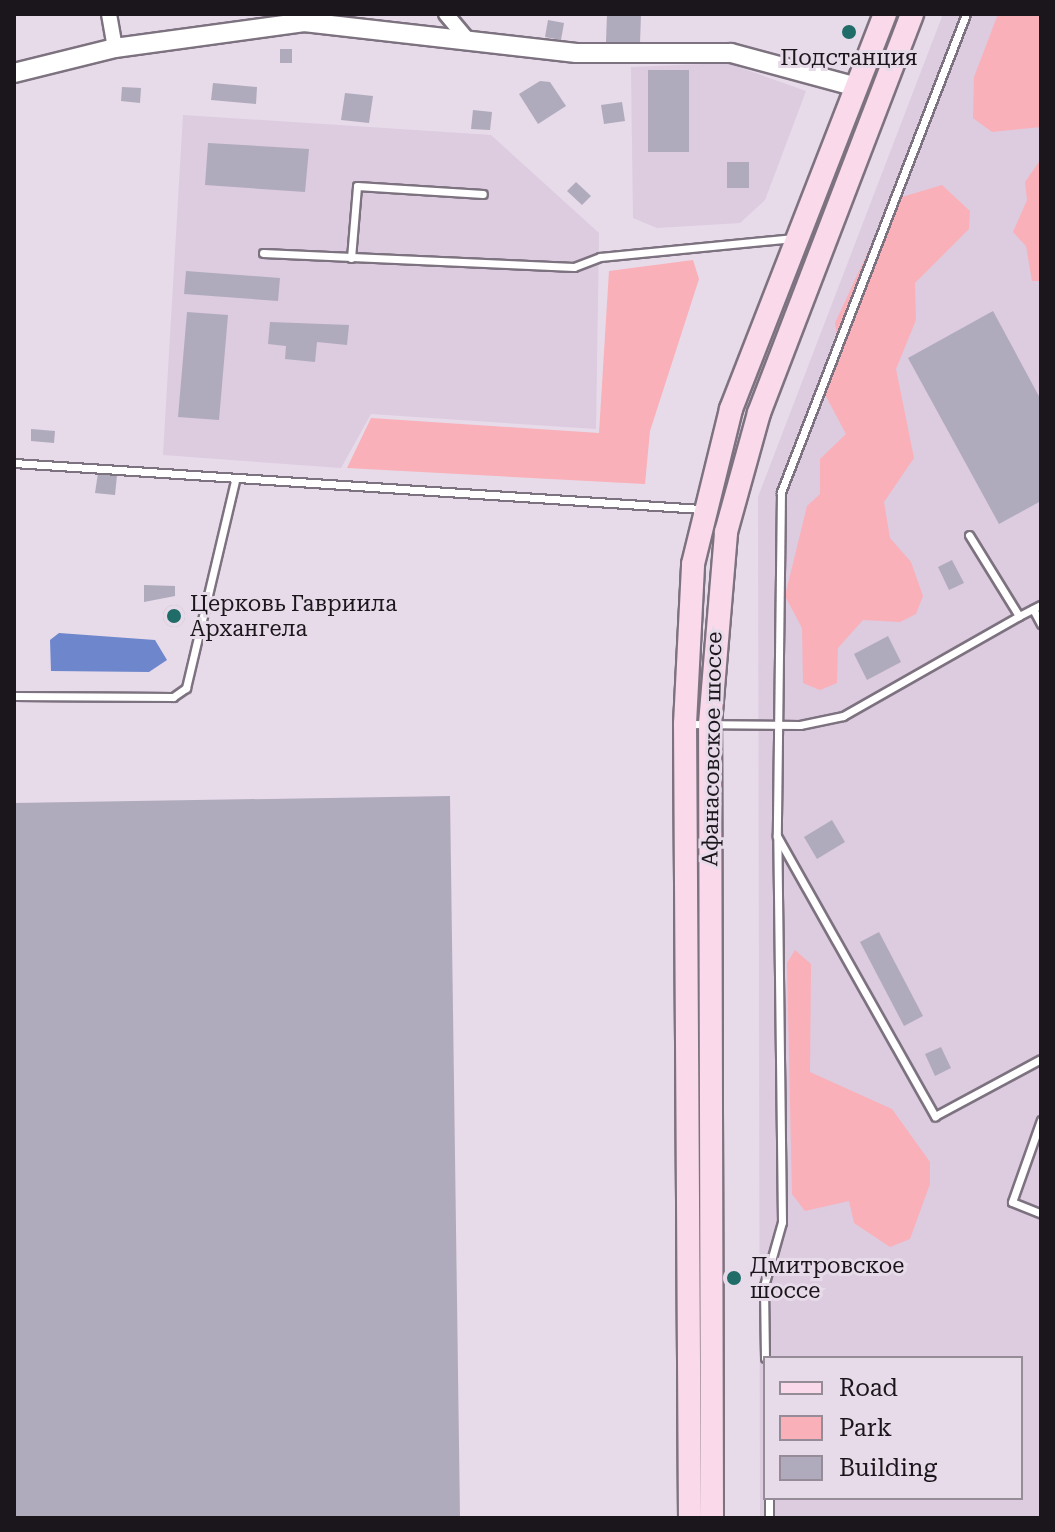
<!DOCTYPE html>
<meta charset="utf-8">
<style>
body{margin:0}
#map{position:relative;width:1055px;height:1532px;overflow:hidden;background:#e7dae9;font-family:"Roboto Serif",serif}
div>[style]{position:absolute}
.built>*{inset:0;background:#ddcbe0}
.green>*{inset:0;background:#f9b0b8}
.water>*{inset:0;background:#6e86cb}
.building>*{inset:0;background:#afabbc}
.round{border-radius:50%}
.roads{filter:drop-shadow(2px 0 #7d727f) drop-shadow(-2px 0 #7d727f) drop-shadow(0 2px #7d727f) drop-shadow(0 -2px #7d727f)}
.service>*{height:7px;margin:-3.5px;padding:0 3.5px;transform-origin:3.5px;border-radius:3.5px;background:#fff}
.minor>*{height:14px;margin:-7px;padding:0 7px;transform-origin:7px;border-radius:7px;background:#fff}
.tertiary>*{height:18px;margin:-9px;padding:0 9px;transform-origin:9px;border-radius:9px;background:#fff}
.primary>*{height:22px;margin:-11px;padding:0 11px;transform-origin:11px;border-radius:11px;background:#f9d9ea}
.dots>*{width:22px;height:22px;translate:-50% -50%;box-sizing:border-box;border:4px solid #e7dae9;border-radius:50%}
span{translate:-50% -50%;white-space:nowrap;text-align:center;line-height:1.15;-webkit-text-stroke:6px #e7dae9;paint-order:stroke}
.poi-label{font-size:22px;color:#1b161c}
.left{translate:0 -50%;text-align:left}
.street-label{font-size:22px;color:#1b161c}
.frame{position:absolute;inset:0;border:16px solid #1b161c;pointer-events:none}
.legend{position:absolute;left:763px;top:1356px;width:260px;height:144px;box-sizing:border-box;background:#e7dae9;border:2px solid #958c97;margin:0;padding:10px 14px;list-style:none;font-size:24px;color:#1b161c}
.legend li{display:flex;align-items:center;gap:16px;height:40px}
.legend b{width:40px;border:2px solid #958c97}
</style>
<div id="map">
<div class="built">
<div style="clip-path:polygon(evenodd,943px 14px,1041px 14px,1041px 1518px,760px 1518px,758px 497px,943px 14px,765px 1358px,1021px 1358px,1021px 1498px,765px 1498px,765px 1358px)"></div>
<div style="clip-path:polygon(727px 63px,806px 91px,765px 200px,740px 223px,657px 228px,633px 218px,631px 67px)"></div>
<div style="clip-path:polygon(183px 115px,491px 135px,599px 233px,596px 429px,371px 414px,341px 468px,163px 455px)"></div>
</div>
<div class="green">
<div style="clip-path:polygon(998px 14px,1041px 14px,1041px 127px,992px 132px,973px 118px,974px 77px)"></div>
<div style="clip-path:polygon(1041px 159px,1041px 281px,1032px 281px,1026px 246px,1013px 232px,1027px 200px,1025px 182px)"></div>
<div style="clip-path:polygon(942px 185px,970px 211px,969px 229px,915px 283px,916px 320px,896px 369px,914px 458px,884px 502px,890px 538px,911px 562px,923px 596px,916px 614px,900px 622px,863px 620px,838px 648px,837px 683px,820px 690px,803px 683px,802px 628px,785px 596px,807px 506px,820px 494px,820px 459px,846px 434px,821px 387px,841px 357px,835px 323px,892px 200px)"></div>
<div style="clip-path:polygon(693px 260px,699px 279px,650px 431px,645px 484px,347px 468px,371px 418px,599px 433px,609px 271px)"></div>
<div style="clip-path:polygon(795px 950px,811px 964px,810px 1072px,892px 1109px,930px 1162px,930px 1184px,910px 1239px,890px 1247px,854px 1223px,849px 1201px,805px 1211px,792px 1194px,787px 963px)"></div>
</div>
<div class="water">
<div style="clip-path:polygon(59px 633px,155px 640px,167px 660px,149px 672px,51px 671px,50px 640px)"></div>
</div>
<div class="building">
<div style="clip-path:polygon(607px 14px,641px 14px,640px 43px,606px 42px)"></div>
<div style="clip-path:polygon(548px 20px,564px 23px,561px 40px,545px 37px)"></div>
<div style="clip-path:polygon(280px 49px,292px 49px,292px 63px,280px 63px)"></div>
<div style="clip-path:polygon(648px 70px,689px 70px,689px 152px,648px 152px)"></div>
<div style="clip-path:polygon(540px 81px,550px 82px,566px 106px,538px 124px,519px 94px)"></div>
<div style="clip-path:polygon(213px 83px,257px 87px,256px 104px,211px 100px)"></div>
<div style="clip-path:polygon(122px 87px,141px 88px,140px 103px,121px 101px)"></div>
<div style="clip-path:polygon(345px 93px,373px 96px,369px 123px,341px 120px)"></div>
<div style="clip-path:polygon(622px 102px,625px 121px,604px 124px,601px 105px)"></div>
<div style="clip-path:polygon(473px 110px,492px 112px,490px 130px,471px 129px)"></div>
<div style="clip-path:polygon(208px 143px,309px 149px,305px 192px,205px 185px)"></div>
<div style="clip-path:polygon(727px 162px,749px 162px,749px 188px,727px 188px)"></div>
<div style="clip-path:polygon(576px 182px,591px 196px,582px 205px,567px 191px)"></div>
<div style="clip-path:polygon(186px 271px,280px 278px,278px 301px,184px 294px)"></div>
<div style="clip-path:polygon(993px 311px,1041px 400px,1041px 501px,999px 524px,908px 358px)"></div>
<div style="clip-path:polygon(187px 312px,228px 315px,219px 420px,178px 417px)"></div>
<div style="clip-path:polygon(270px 322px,349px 325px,347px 345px,317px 342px,315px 362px,285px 359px,286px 346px,268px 344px)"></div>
<div style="clip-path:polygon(31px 429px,55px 431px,54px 443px,31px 441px)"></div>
<div style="clip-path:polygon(98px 473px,117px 475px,115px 495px,95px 493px)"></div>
<div style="clip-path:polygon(952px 560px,964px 583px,949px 590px,938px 567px)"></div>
<div style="clip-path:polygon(144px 585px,175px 586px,175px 596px,144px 602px)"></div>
<div class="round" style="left:163px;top:605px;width:22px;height:22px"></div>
<div style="clip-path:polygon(888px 636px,901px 662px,867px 680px,854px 654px)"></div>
<div style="clip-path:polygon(450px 796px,460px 1517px,15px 1518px,14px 803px)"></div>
<div style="clip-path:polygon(832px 820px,845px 842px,817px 859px,804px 837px)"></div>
<div style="clip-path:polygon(879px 932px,923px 1016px,904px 1026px,860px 942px)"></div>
<div style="clip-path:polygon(941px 1047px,951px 1068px,935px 1076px,925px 1054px)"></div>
</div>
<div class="roads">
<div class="service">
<div style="left:966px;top:14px;width:513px;rotate:111.16deg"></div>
<div style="left:781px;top:492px;width:344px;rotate:90.7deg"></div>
<div style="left:777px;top:836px;width:322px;rotate:60.6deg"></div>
<div style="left:935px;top:1116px;width:120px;rotate:-28.3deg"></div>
<div style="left:263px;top:253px;width:311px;rotate:2.6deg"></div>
<div style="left:574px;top:267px;width:28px;rotate:-21deg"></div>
<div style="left:600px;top:257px;width:195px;rotate:-5.6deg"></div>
<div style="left:351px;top:258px;width:72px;rotate:-85.2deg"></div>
<div style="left:357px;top:186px;width:126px;rotate:3.6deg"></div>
<div style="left:14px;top:463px;width:690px;rotate:3.83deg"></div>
<div style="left:1033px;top:609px;width:17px;rotate:62deg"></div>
<div style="left:1019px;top:616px;width:25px;rotate:-27deg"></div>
<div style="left:14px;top:696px;width:159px;rotate:0.4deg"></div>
<div style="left:173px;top:697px;width:16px;rotate:-35deg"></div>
<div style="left:186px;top:688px;width:214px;rotate:-76.7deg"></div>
<div style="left:688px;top:724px;width:112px;rotate:0.5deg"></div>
<div style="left:800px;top:725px;width:44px;rotate:-11.8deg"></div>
<div style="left:843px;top:716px;width:202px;rotate:-29.6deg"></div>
<div style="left:1019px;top:616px;width:95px;rotate:-121.7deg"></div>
<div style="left:1041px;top:1120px;width:87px;rotate:109.5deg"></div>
<div style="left:1012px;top:1202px;width:31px;rotate:22deg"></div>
<div style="left:765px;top:1358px;width:72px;rotate:-90.8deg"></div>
<div style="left:764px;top:1286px;width:66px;rotate:-74.3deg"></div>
<div style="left:782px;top:1222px;width:384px;rotate:-90.7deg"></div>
<div style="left:769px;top:1498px;width:20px;rotate:90deg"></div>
</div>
<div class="minor">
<div style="left:109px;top:14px;width:35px;rotate:80deg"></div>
<div style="left:446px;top:14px;width:30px;rotate:50deg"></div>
</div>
<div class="tertiary">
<div style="left:14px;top:73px;width:104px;rotate:-13.9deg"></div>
<div style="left:115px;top:48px;width:191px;rotate:-7.8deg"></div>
<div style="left:304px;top:22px;width:274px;rotate:6.5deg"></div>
<div style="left:576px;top:53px;width:155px"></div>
<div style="left:731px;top:53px;width:131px;rotate:15.1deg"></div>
</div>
<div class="primary">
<div style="left:690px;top:1518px;width:794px;rotate:-90.36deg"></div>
<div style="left:685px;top:724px;width:160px;rotate:-87.1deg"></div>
<div style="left:693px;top:564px;width:160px;rotate:-76.2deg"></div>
<div style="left:731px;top:409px;width:424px;rotate:-68.7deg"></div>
<div style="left:712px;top:1518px;width:794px;rotate:-90.14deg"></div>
<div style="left:710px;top:724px;width:193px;rotate:-85.2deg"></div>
<div style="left:726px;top:532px;width:123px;rotate:-74.5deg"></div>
<div style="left:759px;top:413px;width:427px;rotate:-69deg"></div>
</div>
</div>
<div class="dots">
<div style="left:849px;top:32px;background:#206c69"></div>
<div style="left:174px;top:616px;background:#206c69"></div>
<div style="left:734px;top:1278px;background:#206c69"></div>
</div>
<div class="poi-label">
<span style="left:849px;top:58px">Подстанция</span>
<span class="left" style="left:190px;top:616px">Церковь Гавриила<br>Архангела</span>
<span class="left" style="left:750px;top:1278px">Дмитровское<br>шоссе</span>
</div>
<div class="street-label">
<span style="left:712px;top:749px;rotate:-89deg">Афанасовское шоссе</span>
</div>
<div class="frame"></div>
<ul class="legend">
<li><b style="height:10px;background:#f9d9ea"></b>Road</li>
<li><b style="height:22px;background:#f9b0b8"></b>Park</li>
<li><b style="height:22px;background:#afabbc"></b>Building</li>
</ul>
</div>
